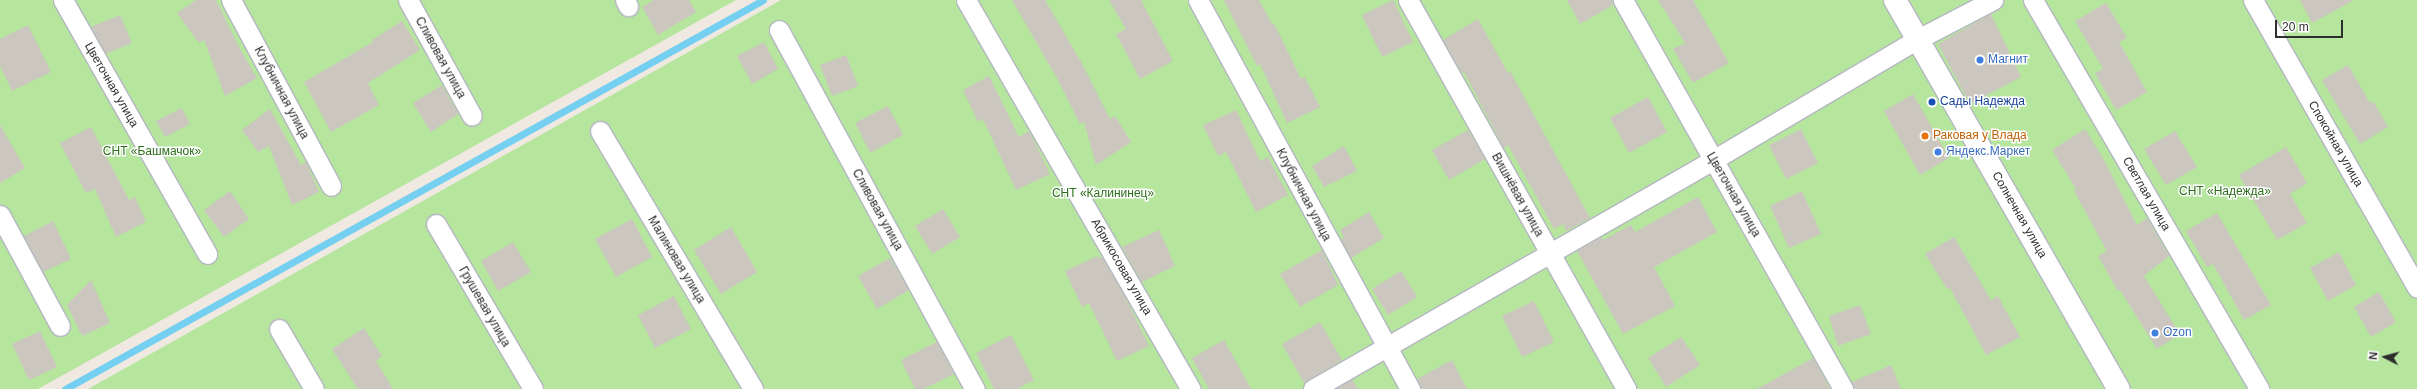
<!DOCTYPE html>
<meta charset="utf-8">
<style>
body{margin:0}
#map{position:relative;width:2417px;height:389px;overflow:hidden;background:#efe9e1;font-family:Helvetica,sans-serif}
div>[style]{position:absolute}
.green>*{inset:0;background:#b6e59e}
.stream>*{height:7px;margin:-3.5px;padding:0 3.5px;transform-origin:3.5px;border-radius:3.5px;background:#75cff0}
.building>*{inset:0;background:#cbc7bf}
.roads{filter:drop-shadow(1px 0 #b4b7c1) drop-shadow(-1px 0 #b4b7c1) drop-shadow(0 1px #b4b7c1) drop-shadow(0 -1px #b4b7c1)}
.minor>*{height:19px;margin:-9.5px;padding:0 9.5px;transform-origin:9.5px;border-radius:9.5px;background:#fff}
.tertiary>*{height:22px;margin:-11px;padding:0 11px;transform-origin:11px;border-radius:11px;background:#fff}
.dots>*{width:11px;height:11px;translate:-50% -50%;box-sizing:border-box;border:2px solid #fff;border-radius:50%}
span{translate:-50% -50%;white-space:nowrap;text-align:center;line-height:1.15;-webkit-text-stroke:3px #fff;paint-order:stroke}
.street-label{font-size:12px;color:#2e2e2e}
.shop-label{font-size:12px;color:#366cbe}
.left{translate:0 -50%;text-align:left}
.transit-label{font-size:12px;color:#164399}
.food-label{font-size:12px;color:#c56008}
.park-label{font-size:12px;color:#2c6e1b}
.north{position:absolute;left:2365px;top:337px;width:40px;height:40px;-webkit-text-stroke:3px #fff;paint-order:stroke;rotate:276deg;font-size:11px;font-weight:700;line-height:16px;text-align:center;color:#2e2e2e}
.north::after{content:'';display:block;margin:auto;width:14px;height:18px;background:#2e2e2e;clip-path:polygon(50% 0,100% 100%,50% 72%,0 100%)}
.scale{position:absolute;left:2275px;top:20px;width:68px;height:18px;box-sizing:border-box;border:2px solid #2e2e2e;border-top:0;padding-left:5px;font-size:12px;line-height:14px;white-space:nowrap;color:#2e2e2e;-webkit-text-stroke:3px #fff;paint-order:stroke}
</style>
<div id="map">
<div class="green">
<div style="clip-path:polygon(0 0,736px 0,38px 389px,0 389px)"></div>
<div style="clip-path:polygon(781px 0,2417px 0,2417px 389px,88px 389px)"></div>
</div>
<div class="stream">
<div style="left:65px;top:389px;width:799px;rotate:-29.13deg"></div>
</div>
<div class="building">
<div style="clip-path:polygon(196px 0,216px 0,240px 49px,257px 78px,225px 96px,204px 40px,199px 43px,177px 13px)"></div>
<div style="clip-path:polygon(654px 0,689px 0,696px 12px,658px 35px,642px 7px)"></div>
<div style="clip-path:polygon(1012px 0,1045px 0,1084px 67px,1110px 119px,1115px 116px,1131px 142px,1096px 165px,1084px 122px,1080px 124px,1058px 80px)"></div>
<div style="clip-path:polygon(1109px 0,1141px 0,1173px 61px,1140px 79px,1116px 34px,1126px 29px)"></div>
<div style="clip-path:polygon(1224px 0,1259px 0,1272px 24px,1274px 23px,1301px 79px,1305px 77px,1320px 107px,1287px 123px,1260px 64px,1257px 66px)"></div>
<div style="clip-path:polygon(1393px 0,1413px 42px,1382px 57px,1362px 15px)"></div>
<div style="clip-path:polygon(1567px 0,1612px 0,1613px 5px,1580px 24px)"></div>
<div style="clip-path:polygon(1658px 0,1693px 0,1729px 63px,1693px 83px,1673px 49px,1685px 43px)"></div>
<div style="clip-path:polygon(2300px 0,2354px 0,2312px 23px)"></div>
<div style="clip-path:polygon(2106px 3px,2127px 38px,2119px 42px,2147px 92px,2116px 110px,2095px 73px,2103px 69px,2075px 21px)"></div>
<div style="clip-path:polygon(1991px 14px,2021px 77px,1970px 104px,1938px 44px)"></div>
<div style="clip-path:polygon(120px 15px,132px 43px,106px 54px,91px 27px)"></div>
<div style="clip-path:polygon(1478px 19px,1508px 73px,1510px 71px,1590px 218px,1566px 231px,1563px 224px,1554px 229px,1508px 145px,1504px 148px,1464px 72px,1462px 73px,1443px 40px)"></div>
<div style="clip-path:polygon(402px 21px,420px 50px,368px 83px,379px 105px,331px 132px,304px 82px,373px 42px,372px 40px)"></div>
<div style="clip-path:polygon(28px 25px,51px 72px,12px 91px,0 66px,0 39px)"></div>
<div style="clip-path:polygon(764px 42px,778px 69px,752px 84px,737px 56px)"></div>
<div style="clip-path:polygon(846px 55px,858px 86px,832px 96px,820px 65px)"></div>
<div style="clip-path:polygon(2348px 65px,2370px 103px,2373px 101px,2388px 127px,2360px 144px,2322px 80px)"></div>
<div style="clip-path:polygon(989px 76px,1019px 137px,1029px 131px,1050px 174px,1016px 190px,983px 119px,978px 122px,963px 90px)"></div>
<div style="clip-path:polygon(442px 85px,458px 114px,431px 132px,413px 103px)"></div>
<div style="clip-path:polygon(1913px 94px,1949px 158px,1920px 175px,1884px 111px)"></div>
<div style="clip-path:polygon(1648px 97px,1667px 132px,1629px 153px,1610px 118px)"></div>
<div style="clip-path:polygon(888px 106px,903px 135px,870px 153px,855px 123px)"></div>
<div style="clip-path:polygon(182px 108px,190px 124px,165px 137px,156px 121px)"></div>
<div style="clip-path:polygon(270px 109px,301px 165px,306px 162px,319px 192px,292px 205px,269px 146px,258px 152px,242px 130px)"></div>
<div style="clip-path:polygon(1236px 110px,1260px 161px,1268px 157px,1288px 195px,1256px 212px,1226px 152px,1218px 156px,1203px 125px)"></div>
<div style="clip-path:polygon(0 125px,25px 168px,0 183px)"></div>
<div style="clip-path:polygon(91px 127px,129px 200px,135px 197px,146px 222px,116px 237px,95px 189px,86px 193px,60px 143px)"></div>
<div style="clip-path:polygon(1801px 129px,1818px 163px,1786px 179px,1769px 145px)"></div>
<div style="clip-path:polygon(2085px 129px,2103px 158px,2137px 225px,2147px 218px,2169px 256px,2144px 276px,2180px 334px,2157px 349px,2120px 290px,2118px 291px,2098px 256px,2107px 251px,2074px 191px,2076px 189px,2052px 150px)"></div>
<div style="clip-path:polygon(1468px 130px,1485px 159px,1449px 180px,1432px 150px)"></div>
<div style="clip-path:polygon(2175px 131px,2197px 167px,2166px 185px,2144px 149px)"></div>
<div style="clip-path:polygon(1344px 146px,1357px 171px,1324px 187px,1312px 166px)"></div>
<div style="clip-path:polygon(2286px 147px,2307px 183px,2290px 194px,2307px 223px,2277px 240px,2239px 175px)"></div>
<div style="clip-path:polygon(230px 191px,249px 219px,224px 237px,204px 210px)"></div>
<div style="clip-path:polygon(1802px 191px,1821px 234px,1789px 248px,1770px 206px)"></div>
<div style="clip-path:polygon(1698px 197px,1717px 232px,1654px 267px,1675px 306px,1623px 334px,1577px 251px,1601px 237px,1603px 240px,1631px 225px,1635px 232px)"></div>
<div style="clip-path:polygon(943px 209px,960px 237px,932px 254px,915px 226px)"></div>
<div style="clip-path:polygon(1369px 212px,1384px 238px,1351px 258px,1341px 239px,1344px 237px,1340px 230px)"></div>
<div style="clip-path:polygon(2217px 213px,2271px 305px,2244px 320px,2213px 264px,2207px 267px,2186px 231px)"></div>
<div style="clip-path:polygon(632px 219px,652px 257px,616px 277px,595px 239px)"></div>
<div style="clip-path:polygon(53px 221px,71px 259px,43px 272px,24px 236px)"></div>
<div style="clip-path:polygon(731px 227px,757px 272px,721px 294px,694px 250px)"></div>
<div style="clip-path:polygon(1159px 230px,1175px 266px,1142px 282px,1122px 247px)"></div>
<div style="clip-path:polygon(1954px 237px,1991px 300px,1998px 296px,2020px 337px,1986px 355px,1950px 288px,1947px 289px,1925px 254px)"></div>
<div style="clip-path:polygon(513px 242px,531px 272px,498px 291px,481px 261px)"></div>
<div style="clip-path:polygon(1322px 250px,1338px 285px,1300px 307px,1280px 274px)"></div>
<div style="clip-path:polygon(2339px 252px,2356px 285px,2328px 301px,2310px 268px)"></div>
<div style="clip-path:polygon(1098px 256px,1099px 258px,1102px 257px,1124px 295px,1149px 346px,1117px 361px,1089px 303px,1082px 307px,1065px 271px)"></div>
<div style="clip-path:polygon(890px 258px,909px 290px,877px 309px,858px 276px)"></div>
<div style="clip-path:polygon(1401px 271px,1417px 297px,1388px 315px,1372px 289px)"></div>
<div style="clip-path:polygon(91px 280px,110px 323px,82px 336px,67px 305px)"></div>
<div style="clip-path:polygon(2379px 292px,2396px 322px,2371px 337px,2354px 307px)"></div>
<div style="clip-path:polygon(674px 296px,691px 329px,655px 348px,638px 315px)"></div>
<div style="clip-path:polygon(1534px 301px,1554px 342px,1522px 357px,1502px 316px)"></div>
<div style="clip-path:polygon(1860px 305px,1871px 334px,1838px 346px,1829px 316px)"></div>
<div style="clip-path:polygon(1320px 322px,1342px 360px,1304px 383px,1282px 344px)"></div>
<div style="clip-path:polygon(364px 328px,382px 356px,376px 361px,393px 389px,358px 389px,332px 349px)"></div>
<div style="clip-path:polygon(40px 331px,57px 367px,29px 380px,12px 344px)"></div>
<div style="clip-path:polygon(1011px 335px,1034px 380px,1017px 389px,994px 389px,976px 353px)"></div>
<div style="clip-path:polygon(1681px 337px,1700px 365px,1666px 387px,1648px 358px)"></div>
<div style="clip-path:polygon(1224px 340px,1251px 389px,1209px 389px,1192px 358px)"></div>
<div style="clip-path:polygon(937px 342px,954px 374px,924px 389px,915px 389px,901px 360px)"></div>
<div style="clip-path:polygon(1813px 358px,1830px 389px,1757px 389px)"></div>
<div style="clip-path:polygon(1452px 360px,1467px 389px,1421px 389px,1417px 379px)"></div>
<div style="clip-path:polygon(1891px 365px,1901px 389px,1854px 389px,1852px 382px)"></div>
<div style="clip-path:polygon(1352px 379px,1358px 389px,1335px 389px)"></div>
</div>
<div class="roads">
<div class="minor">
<div style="left:63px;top:0;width:292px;rotate:60.4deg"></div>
<div style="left:231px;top:0;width:211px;rotate:61.7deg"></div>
<div style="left:408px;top:0;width:132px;rotate:61.1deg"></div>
<div style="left:625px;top:0;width:7px;rotate:63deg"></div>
<div style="left:966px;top:0;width:449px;rotate:60deg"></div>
<div style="left:1198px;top:0;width:443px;rotate:61.4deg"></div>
<div style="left:1408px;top:0;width:446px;rotate:60.7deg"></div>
<div style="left:1623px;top:0;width:447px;rotate:60.5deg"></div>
<div style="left:2033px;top:0;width:450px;rotate:59.8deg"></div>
<div style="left:2253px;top:0;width:331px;rotate:60.3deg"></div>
<div style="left:779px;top:30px;width:409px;rotate:61.4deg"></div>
<div style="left:600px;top:131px;width:300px;rotate:59.3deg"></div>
<div style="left:0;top:215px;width:126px;rotate:61.6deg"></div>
<div style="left:436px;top:224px;width:191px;rotate:59.5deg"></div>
<div style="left:279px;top:329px;width:69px;rotate:59.7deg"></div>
<div style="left:1313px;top:389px;width:461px;rotate:-29.8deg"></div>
<div style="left:1713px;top:160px;width:238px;rotate:-30.6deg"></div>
<div style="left:1918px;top:39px;width:85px;rotate:-27.5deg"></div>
</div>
<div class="tertiary">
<div style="left:1895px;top:0;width:449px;rotate:60.1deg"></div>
</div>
</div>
<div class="dots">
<div style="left:1980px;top:60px;background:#3f7fe0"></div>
<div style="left:1932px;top:102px;background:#1a4fb4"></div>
<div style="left:1925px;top:136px;background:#e8710a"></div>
<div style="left:1938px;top:152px;background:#3f7fe0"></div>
<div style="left:2155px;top:333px;background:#3f7fe0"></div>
</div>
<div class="street-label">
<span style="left:440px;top:58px;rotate:61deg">Сливовая улица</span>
<span style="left:111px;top:85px;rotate:60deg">Цветочная улица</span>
<span style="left:281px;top:93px;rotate:62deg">Клубничная улица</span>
<span style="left:2335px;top:144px;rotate:60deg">Спокойная улица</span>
<span style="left:2146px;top:194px;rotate:60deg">Светлая улица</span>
<span style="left:1303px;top:195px;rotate:62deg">Клубничная улица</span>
<span style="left:1517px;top:195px;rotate:61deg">Вишнёвая улица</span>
<span style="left:1733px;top:195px;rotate:60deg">Цветочная улица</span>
<span style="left:877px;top:210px;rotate:61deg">Сливовая улица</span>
<span style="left:2019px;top:215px;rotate:60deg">Солнечная улица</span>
<span style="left:676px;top:260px;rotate:59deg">Малиновая улица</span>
<span style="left:1121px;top:267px;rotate:60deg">Абрикосовая улица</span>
<span style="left:484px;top:307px;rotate:60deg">Грушевая улица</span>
</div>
<div class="shop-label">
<span class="left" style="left:1988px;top:60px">Магнит</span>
<span class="left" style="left:1946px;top:152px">Яндекс.Маркет</span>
<span class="left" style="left:2163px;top:333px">Ozon</span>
</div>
<div class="transit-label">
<span class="left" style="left:1940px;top:102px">Сады Надежда</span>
</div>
<div class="food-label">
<span class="left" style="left:1933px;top:136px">Раковая у Влада</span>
</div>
<div class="park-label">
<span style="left:152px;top:152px">СНТ «Башмачок»</span>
<span style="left:2225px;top:192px">СНТ «Надежда»</span>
<span style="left:1103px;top:194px">СНТ «Калининец»</span>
</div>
<div class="north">N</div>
<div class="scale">20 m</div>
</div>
